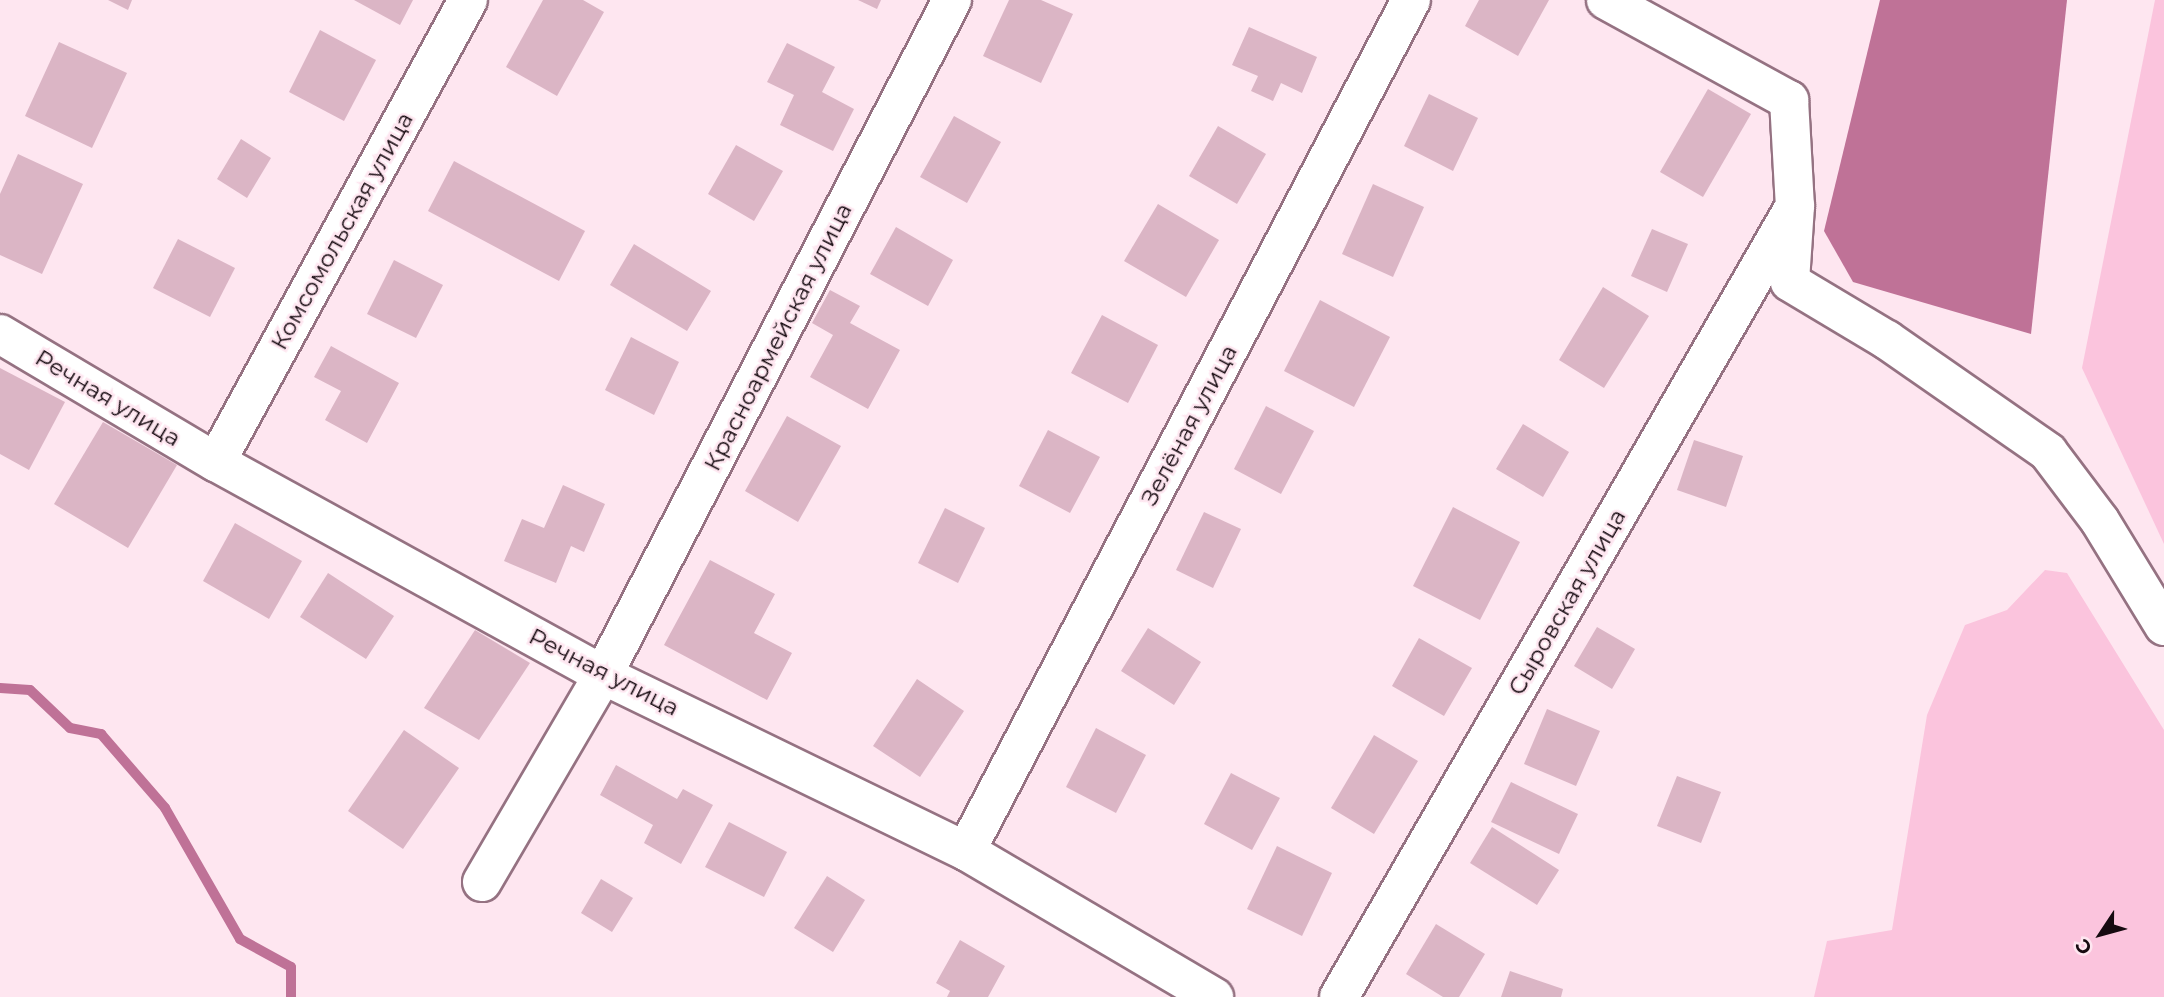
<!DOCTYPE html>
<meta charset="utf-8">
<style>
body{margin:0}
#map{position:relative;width:2164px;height:997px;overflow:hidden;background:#fee6f0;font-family:Montserrat,sans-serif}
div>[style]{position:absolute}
.green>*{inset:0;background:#fbc4dd}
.water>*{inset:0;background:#bf7297}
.stream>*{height:10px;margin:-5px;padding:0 5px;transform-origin:5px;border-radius:5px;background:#bf7297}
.building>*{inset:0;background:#dbb5c5}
.roads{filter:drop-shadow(2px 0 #957282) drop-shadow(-2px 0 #957282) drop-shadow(0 2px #957282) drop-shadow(0 -2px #957282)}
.minor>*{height:38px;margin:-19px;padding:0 19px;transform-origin:19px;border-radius:19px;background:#fff}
span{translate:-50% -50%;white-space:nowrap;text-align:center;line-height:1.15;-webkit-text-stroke:5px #fee6f0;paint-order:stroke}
.street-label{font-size:23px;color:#160a10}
.north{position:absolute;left:2066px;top:899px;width:70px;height:70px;-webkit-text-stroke:5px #fee6f0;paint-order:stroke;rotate:234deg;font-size:19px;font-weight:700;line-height:28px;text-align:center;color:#160a10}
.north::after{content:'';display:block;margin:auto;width:24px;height:32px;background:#160a10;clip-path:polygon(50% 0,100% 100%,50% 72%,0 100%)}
</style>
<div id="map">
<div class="green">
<div style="clip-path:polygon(2155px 0,2164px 0,2164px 544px,2082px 368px)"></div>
<div style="clip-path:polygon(2045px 570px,2067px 573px,2164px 730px,2164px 997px,1814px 997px,1827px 941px,1892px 930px,1927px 715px,1965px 625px,2007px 610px)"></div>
</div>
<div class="water">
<div style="clip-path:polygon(1880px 0,2067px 0,2031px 334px,1853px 282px,1824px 231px)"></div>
</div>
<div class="stream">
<div style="left:0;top:688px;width:30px;rotate:4deg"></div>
<div style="left:30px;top:690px;width:55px;rotate:43.5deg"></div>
<div style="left:70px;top:728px;width:32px;rotate:11deg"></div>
<div style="left:101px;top:734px;width:98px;rotate:49.1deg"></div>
<div style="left:165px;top:808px;width:151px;rotate:60.2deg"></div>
<div style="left:240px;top:939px;width:58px;rotate:28.8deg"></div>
<div style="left:291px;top:967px;width:30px;rotate:90deg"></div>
</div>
<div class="building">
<div style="clip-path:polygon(108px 0,132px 0,128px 10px)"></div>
<div style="clip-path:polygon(354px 0,413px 0,400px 25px)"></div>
<div style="clip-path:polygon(543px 0,583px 0,604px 12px,557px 96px,506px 67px)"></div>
<div style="clip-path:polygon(858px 0,881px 0,877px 9px)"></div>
<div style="clip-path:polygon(1009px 0,1041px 0,1073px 14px,1041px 83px,983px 56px)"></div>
<div style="clip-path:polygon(1479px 0,1549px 0,1518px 56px,1465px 26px)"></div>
<div style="clip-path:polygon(1249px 27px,1317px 57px,1302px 93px,1281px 83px,1273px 101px,1251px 91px,1258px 76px,1232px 65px)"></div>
<div style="clip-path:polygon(320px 30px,376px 60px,344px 121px,289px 92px)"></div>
<div style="clip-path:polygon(59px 42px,127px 73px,92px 148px,25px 116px)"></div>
<div style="clip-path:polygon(787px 43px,835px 67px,822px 92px,854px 109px,833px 151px,780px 125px,794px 95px,767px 82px)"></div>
<div style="clip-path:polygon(1708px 89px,1751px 114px,1703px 197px,1660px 172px)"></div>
<div style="clip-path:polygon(1429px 94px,1478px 118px,1453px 171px,1404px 146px)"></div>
<div style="clip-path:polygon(954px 116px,1001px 142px,967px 203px,920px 177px)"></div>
<div style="clip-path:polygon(1218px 126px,1266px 154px,1237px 204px,1189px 176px)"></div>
<div style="clip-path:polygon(241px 139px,271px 158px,247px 198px,217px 179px)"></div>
<div style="clip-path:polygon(736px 145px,783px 171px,754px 221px,708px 194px)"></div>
<div style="clip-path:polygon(18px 154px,83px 184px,42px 274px,0 255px,0 194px)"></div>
<div style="clip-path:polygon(454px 161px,585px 231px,559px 281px,428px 211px)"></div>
<div style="clip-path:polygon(1373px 184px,1424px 207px,1393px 277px,1342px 254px)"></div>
<div style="clip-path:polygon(1158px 204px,1219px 240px,1186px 297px,1124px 261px)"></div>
<div style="clip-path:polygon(896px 227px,953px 260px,928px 306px,870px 274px)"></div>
<div style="clip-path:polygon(1652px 229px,1688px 244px,1667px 292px,1631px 276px)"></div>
<div style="clip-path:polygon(178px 239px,235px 268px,210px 317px,153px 288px)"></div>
<div style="clip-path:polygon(634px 244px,711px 291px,687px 331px,610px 285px)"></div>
<div style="clip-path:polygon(394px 260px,443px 285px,416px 338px,367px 314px)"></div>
<div style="clip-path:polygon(1603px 287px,1649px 316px,1604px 388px,1559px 360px)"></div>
<div style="clip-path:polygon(830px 290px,860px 306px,850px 323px,900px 350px,868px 409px,810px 377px,833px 335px,812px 323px)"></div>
<div style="clip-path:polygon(1320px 300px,1390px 337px,1354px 407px,1284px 371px)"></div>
<div style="clip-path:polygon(1102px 315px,1158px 345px,1128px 403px,1071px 373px)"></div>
<div style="clip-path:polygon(631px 337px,679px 362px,654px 415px,605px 390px)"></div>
<div style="clip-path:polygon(331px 346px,399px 383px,367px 443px,325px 420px,341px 391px,314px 377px)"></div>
<div style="clip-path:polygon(0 368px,65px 402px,29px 470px,0 454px)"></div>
<div style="clip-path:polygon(1266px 406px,1314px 431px,1281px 494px,1234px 469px)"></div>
<div style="clip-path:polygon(787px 416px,841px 446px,798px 522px,745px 491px)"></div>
<div style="clip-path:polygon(103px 422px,177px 465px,128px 548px,54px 504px)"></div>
<div style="clip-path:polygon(1523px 424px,1569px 452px,1543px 497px,1496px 469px)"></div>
<div style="clip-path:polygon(1048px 430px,1100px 457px,1070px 513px,1019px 486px)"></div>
<div style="clip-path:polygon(1694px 440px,1743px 456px,1726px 507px,1677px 490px)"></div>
<div style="clip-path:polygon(563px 485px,605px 504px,584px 552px,571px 546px,556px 583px,504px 561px,522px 519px,544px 528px)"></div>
<div style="clip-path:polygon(1453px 507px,1520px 542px,1480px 620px,1413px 586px)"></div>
<div style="clip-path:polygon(945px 508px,985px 528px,958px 583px,918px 563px)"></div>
<div style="clip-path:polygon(1204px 512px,1241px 529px,1213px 588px,1176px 570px)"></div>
<div style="clip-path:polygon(235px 523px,302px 561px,269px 619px,203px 581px)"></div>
<div style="clip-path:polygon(710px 560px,775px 594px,754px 633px,792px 653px,767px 700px,664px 645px)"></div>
<div style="clip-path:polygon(328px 573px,394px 616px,366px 659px,300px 617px)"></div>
<div style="clip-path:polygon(1597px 627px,1635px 649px,1612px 689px,1574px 666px)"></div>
<div style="clip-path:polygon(1148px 628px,1201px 662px,1174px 705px,1121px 671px)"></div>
<div style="clip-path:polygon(475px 630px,530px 663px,479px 740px,424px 708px)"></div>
<div style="clip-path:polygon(1419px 638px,1472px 668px,1444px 716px,1392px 686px)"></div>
<div style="clip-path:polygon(917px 679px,964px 711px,920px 777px,873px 746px)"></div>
<div style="clip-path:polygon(1547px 709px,1600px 731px,1576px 786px,1524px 764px)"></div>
<div style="clip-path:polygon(1096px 728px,1146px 755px,1116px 813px,1066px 787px)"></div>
<div style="clip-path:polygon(404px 730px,459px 768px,403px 849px,348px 811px)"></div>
<div style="clip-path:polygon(1374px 735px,1418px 761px,1374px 834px,1331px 808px)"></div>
<div style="clip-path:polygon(616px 765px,677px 799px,683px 789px,713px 805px,681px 864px,644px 843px,653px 825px,600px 795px)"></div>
<div style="clip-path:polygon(1231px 773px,1280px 798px,1252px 850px,1204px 824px)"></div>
<div style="clip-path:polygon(1677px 776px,1721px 792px,1701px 843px,1657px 826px)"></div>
<div style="clip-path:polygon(1511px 782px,1578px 814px,1559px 854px,1491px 822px)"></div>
<div style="clip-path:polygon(729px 822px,787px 852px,764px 897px,705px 867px)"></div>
<div style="clip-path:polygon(1492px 827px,1559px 870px,1537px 905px,1470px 863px)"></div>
<div style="clip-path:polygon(1277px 846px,1332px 873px,1302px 936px,1247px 909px)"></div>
<div style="clip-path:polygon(827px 876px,865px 900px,833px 952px,794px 928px)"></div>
<div style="clip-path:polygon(601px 879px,633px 898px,612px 932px,581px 913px)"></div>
<div style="clip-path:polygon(1436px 924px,1485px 954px,1459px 997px,1443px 997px,1406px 974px)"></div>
<div style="clip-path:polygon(960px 940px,1005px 966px,988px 997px,947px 997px,950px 991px,936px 983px)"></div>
<div style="clip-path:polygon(1510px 971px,1563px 989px,1561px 997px,1501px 997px)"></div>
</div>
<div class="roads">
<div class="minor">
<div style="left:1606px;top:0;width:209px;rotate:28.7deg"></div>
<div style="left:1789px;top:100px;width:106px;rotate:86.8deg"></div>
<div style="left:1795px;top:206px;width:76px;rotate:93.8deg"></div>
<div style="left:1790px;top:282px;width:113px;rotate:30.9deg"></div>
<div style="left:1887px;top:340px;width:196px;rotate:34.8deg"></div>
<div style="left:2048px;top:452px;width:86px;rotate:53deg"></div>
<div style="left:2100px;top:521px;width:123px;rotate:58.6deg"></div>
<div style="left:0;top:334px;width:251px;rotate:30.7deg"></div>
<div style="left:216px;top:462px;width:442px;rotate:28.8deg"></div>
<div style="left:603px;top:675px;width:403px;rotate:25.9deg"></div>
<div style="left:966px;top:851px;width:288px;rotate:30.5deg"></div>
<div style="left:216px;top:462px;width:526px;rotate:-61.39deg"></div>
<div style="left:966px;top:851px;width:960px;rotate:-62.39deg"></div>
<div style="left:482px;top:882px;width:240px;rotate:-59.7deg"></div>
<div style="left:603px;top:675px;width:760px;rotate:-62.66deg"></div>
<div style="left:1339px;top:997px;width:913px;rotate:-60.04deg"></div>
</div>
</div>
<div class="street-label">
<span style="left:342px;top:231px;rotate:-61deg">Комсомольская улица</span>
<span style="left:778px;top:337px;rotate:-63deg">Красноармейская улица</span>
<span style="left:108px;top:398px;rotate:31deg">Речная улица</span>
<span style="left:1189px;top:425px;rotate:-62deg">Зелёная улица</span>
<span style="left:1567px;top:602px;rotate:-60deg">Сыровская улица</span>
<span style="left:604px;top:672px;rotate:27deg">Речная улица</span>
</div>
<div class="north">С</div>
</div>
